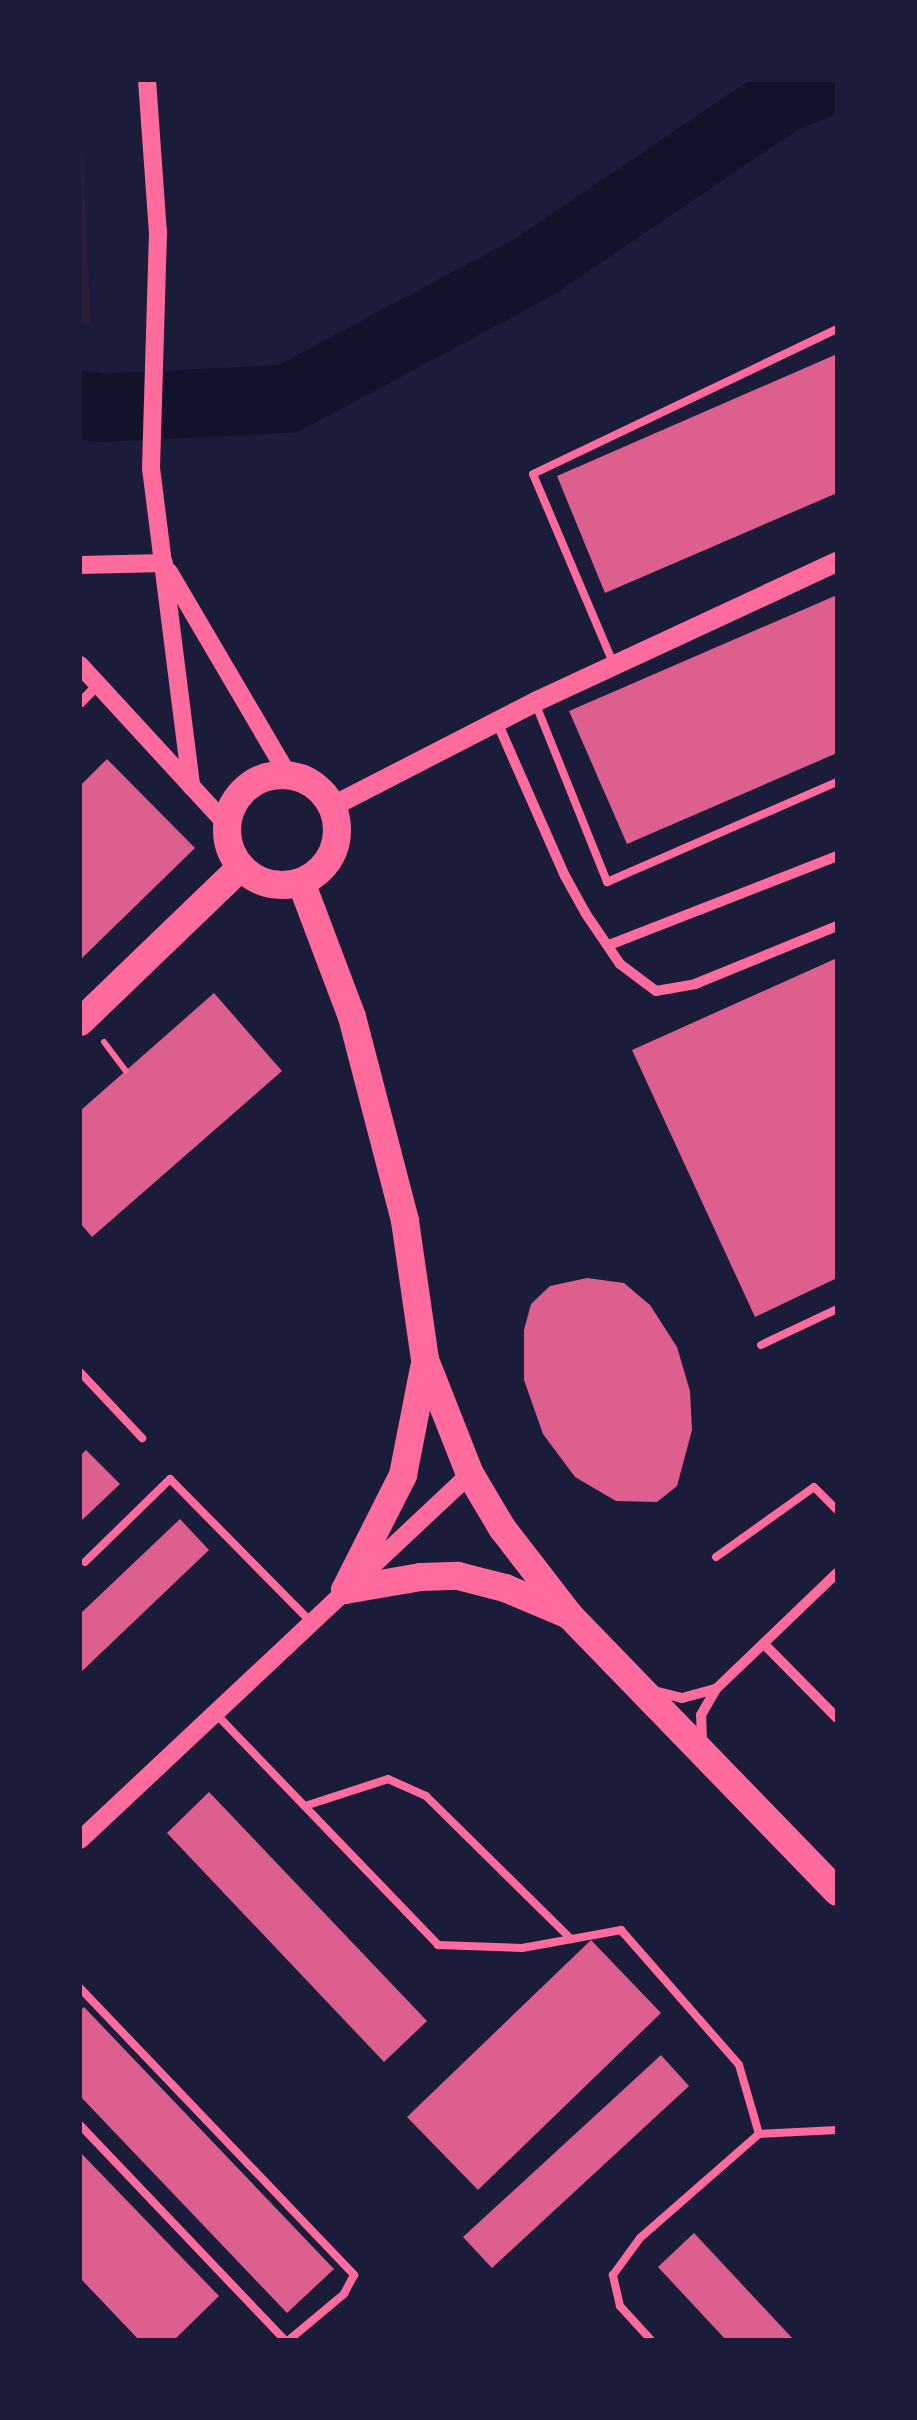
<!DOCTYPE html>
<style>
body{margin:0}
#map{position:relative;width:917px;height:2420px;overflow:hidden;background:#1b1b3a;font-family:"Varela Round",sans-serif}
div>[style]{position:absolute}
.green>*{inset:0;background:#2a1e3b}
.river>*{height:68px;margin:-34px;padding:0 34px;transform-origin:34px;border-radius:34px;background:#12122b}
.building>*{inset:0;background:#dd5f8e}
.path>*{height:6px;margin:-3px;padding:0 3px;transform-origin:3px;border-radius:3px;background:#ff6b9d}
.service>*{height:8px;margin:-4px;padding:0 4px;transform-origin:4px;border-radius:4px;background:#ff6b9d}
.minor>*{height:10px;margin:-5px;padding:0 5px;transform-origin:5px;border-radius:5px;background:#ff6b9d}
.tertiary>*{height:18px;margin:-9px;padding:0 9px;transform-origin:9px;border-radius:9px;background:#ff6b9d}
.secondary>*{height:20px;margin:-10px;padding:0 10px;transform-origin:10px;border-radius:10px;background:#ff6b9d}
.trunk>*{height:28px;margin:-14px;padding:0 14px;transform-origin:14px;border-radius:14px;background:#ff6b9d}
.trunk>.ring{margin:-14px;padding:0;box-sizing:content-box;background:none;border:28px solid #ff6b9d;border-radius:50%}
span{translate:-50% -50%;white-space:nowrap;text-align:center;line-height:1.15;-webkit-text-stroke:10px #1b1b3a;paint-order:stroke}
.frame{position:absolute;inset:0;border:82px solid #1b1b3a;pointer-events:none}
</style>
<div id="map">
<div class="green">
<div style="clip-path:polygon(80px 94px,91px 325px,80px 324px)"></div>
</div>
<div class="river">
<div style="left:80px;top:404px;width:20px;rotate:11deg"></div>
<div style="left:100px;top:408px;width:187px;rotate:-2.8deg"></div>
<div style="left:287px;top:399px;width:280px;rotate:-28.1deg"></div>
<div style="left:534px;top:267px;width:296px;rotate:-34.1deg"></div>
<div style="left:779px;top:101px;width:54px;rotate:-22.8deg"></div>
</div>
<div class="building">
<div style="clip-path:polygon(837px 354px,837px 493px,605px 593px,557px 476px)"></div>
<div style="clip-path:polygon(837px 595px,837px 753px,627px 844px,569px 711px)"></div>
<div style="clip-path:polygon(107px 759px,195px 848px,80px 960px,80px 786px)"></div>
<div style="clip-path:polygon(837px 958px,837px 1278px,755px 1317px,632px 1050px)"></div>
<div style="clip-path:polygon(214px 993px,282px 1071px,92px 1237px,80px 1223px,80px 1111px)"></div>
<div style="clip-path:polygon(587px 1278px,624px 1283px,650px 1305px,677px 1347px,690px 1391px,692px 1430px,677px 1486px,657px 1502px,616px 1501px,575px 1477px,543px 1434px,524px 1380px,524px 1330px,531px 1304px,550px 1286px)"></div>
<div style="clip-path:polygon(86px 1450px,120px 1484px,80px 1522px,80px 1456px)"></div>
<div style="clip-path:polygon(180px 1519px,209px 1550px,80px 1673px,80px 1614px)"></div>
<div style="clip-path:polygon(209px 1792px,427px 2021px,384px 2062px,167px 1833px)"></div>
<div style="clip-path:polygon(591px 1940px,661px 2013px,478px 2190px,407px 2117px)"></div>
<div style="clip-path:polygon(84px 2007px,334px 2269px,287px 2313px,80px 2096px,80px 2011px)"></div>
<div style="clip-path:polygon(661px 2055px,689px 2086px,492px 2268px,463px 2237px)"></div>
<div style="clip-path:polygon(80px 2152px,219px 2296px,174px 2340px,139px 2340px,80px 2278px)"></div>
<div style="clip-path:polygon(694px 2233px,794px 2340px,726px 2340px,658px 2267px)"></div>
</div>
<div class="path">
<div style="left:104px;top:1042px;width:36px;rotate:53deg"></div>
</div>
<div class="service">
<div style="left:614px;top:665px;width:207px;rotate:-113deg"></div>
<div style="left:533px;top:474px;width:337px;rotate:-25.5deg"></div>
<div style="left:536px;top:705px;width:191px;rotate:68.1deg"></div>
<div style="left:607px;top:882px;width:251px;rotate:-23.5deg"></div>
<div style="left:761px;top:1345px;width:84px;rotate:-25.3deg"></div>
<div style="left:80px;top:1372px;width:91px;rotate:46.8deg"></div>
<div style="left:716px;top:1557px;width:120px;rotate:-35.5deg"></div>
<div style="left:814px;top:1487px;width:33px;rotate:45deg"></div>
<div style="left:85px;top:1562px;width:119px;rotate:-44.3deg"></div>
<div style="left:170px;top:1479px;width:201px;rotate:45.4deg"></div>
<div style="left:215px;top:1713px;width:322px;rotate:46.1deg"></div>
<div style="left:438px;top:1945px;width:84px;rotate:2deg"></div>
<div style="left:522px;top:1948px;width:101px;rotate:-10.3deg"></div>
<div style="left:621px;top:1930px;width:179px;rotate:48.8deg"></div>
<div style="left:739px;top:2065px;width:72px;rotate:73.8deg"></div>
<div style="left:305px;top:1806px;width:87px;rotate:-18deg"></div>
<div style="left:388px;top:1779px;width:42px;rotate:24.1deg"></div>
<div style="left:426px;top:1796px;width:204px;rotate:44.6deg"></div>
<div style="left:80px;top:1988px;width:397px;rotate:46.3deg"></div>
<div style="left:354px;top:2275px;width:21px;rotate:118deg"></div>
<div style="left:344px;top:2294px;width:72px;rotate:140.1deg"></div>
<div style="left:80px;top:2125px;width:297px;rotate:46.4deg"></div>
<div style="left:651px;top:2340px;width:46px;rotate:-132.4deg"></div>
<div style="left:620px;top:2306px;width:32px;rotate:-103deg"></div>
<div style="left:613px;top:2275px;width:46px;rotate:-53.9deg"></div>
<div style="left:640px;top:2238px;width:158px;rotate:-41.2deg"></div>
<div style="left:759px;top:2134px;width:78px;rotate:-2.9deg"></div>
</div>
<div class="minor">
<div style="left:80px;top:703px;width:25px;rotate:-45deg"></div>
<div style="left:497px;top:722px;width:168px;rotate:66.2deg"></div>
<div style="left:565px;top:876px;width:43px;rotate:61.1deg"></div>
<div style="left:586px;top:914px;width:60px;rotate:55.8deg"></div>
<div style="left:620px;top:964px;width:45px;rotate:36.9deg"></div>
<div style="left:656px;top:991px;width:40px;rotate:-10deg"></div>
<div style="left:695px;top:984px;width:153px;rotate:-22.2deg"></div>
<div style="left:609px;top:945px;width:245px;rotate:-21.3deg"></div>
<div style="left:764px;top:1644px;width:104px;rotate:45.4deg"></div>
<div style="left:654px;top:1691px;width:29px;rotate:14deg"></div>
<div style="left:682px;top:1698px;width:35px;rotate:-15deg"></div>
<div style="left:702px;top:1741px;width:26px;rotate:-92deg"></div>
<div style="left:701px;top:1715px;width:30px;rotate:-60deg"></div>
<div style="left:716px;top:1689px;width:168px;rotate:-43.8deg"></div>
</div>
<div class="tertiary">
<div style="left:147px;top:80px;width:152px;rotate:85.9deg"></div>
<div style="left:158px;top:232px;width:236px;rotate:91.7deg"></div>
<div style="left:151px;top:468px;width:321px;rotate:82.8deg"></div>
<div style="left:80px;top:565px;width:84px;rotate:-1.4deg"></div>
<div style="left:169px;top:572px;width:235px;rotate:59.6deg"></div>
<div style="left:80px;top:665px;width:217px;rotate:47.4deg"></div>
<div style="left:80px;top:1840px;width:535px;rotate:-43.18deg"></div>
</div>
<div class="secondary">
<div style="left:331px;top:807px;width:229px;rotate:-27.2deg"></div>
<div style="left:535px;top:702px;width:333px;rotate:-24.9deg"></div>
</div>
<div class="trunk">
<div class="ring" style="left:227px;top:775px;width:82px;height:82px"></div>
<div style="left:301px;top:882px;width:144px;rotate:69.3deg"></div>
<div style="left:352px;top:1017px;width:211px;rotate:75.4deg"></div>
<div style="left:405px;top:1221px;width:140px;rotate:81.8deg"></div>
<div style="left:425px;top:1360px;width:123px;rotate:68.5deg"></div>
<div style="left:470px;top:1474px;width:63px;rotate:59.3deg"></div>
<div style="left:502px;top:1528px;width:111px;rotate:52.3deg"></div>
<div style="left:570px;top:1616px;width:384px;rotate:45.9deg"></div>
<div style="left:80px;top:1022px;width:223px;rotate:-43.9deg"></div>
<div style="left:345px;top:1590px;width:129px;rotate:-63.2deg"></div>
<div style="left:403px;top:1475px;width:109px;rotate:-78.9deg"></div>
<div style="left:345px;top:1590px;width:77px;rotate:-9.7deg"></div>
<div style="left:421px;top:1577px;width:37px;rotate:-2deg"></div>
<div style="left:458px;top:1576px;width:49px;rotate:14.3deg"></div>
<div style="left:505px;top:1588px;width:69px;rotate:22.9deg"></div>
</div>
<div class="frame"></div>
</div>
